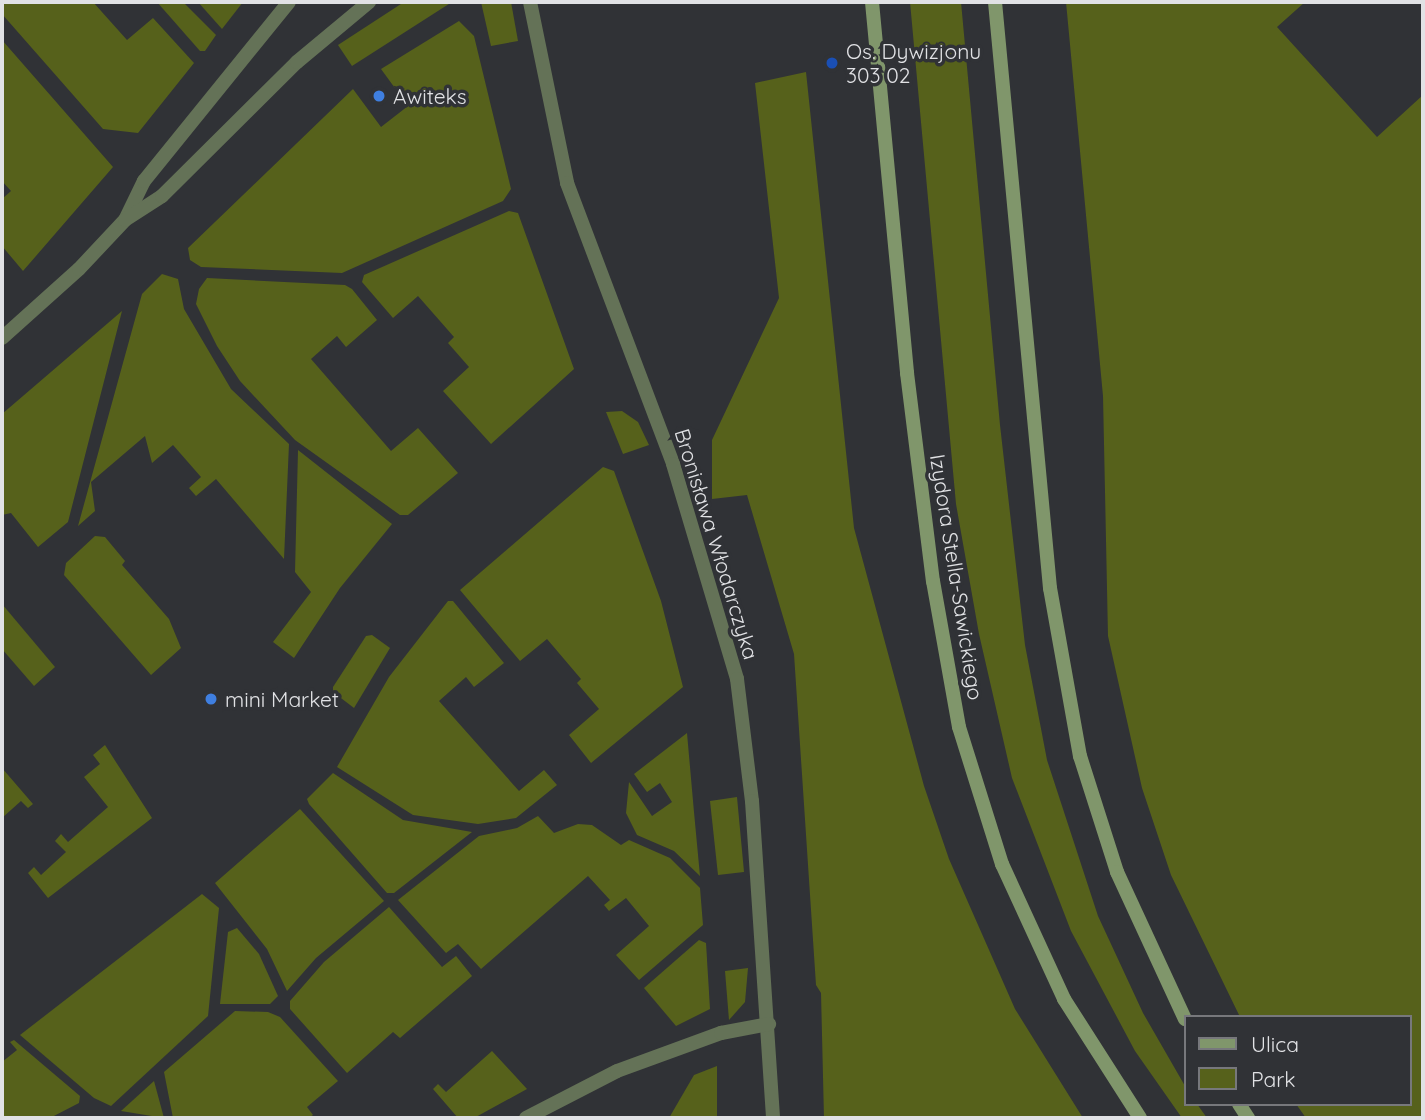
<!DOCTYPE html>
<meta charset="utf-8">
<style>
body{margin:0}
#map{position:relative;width:1425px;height:1120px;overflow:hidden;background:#303236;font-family:Quicksand,sans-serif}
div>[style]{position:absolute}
.green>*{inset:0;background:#56611b}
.street>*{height:14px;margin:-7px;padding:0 7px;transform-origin:7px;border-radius:7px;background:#647257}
.secondary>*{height:14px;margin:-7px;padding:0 7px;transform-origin:7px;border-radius:7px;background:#80966b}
.dots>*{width:19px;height:19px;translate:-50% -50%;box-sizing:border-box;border:4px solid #303236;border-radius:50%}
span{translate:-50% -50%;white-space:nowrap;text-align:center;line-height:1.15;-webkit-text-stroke:7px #303236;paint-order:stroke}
.poi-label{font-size:21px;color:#e1e2e5}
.left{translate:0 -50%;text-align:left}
.street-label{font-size:21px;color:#e1e2e5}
.frame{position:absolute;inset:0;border:4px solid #e1e2e5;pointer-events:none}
.legend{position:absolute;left:1184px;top:1015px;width:228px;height:91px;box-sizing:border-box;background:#303236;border:2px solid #77787c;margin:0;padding:9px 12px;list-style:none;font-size:21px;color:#e1e2e5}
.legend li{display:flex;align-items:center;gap:14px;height:35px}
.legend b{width:35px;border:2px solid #77787c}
</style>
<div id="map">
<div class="green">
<div style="clip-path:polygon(2px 2px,93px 2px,127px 40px,153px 18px,194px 63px,138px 133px,103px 129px,2px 14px)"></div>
<div style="clip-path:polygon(157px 2px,183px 2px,216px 35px,205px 51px,200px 51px)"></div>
<div style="clip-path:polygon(198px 2px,243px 2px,222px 29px)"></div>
<div style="clip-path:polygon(404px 2px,452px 2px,352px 66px,338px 45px)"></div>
<div style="clip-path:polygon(481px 2px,511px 2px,518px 41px,491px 46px)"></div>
<div style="clip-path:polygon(910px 2px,961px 2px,1000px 425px,1025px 645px,1047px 760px,1098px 916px,1143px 1013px,1185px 1086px,1185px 1104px,1197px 1104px,1207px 1118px,1182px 1118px,1135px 1051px,1071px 931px,1012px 778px,979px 634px,956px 504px)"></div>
<div style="clip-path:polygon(1066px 2px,1305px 2px,1277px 27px,1377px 137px,1423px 95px,1423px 1118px,1306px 1118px,1296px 1104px,1409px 1104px,1409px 1017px,1240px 1017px,1171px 875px,1142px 788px,1108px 636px,1103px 396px)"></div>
<div style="clip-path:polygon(459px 21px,474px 36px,511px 189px,503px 201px,342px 273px,201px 267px,190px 260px,188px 248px,353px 89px,381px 127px,408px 106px,381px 69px)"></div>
<div style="clip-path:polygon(2px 40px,113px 167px,23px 271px,2px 246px,2px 199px,11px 191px,2px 181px)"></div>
<div style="clip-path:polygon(806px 72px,854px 528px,924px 786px,949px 859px,1015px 1009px,1083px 1118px,824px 1118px,821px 993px,816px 985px,794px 654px,747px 495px,712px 499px,712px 440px,779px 298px,755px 83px)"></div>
<div style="clip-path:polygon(509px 211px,518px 213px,574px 369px,491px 444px,443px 391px,469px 367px,448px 343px,454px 337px,418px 296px,393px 318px,362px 282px,364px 275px)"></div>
<div style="clip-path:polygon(162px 274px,178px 279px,184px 309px,231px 389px,289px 444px,284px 559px,216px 479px,196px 496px,189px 488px,201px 477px,173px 445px,152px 463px,145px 436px,91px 482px,95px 511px,78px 526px,142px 294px)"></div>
<div style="clip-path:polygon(207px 278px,345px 285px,352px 289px,377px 320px,346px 347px,337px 336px,311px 359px,391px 451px,418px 428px,458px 473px,408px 515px,400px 515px,295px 440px,240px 381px,217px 346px,196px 304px,199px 289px)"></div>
<div style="clip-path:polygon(122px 311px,68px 522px,38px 547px,11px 513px,2px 515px,2px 414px)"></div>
<div style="clip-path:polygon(622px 411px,638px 422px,649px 445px,623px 454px,606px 412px)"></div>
<div style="clip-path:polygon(298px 450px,392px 524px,340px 588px,294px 658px,273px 642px,311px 592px,295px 572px)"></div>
<div style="clip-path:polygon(603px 467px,614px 471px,661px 601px,683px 687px,591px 763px,569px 735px,599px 709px,577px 683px,581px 679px,547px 639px,520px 661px,460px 590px)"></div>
<div style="clip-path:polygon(95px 536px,105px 537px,125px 561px,122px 565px,169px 619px,181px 648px,151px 675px,64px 575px,66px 563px)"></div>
<div style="clip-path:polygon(448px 601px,453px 601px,504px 663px,474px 687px,466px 677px,439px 701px,519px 791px,544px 770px,557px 785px,516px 818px,478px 824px,413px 815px,337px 767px,389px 677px)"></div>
<div style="clip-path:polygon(2px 604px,55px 667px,34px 686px,2px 649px)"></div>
<div style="clip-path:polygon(372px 635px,390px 648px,354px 708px,333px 692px,333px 687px,366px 636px)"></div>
<div style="clip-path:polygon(687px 733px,694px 812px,700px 876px,674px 851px,637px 835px,626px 813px,629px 782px,652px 816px,672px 802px,660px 783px,647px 792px,634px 774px)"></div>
<div style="clip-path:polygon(105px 745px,152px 818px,48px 898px,28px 873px,34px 867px,41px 875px,66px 852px,55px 841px,61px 834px,68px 842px,108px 807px,84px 777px,100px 764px,93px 755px)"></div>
<div style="clip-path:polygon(2px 768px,33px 804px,28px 808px,21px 801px,2px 818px)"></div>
<div style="clip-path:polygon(333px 773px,403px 820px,472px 832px,394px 893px,387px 893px,309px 804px,307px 799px)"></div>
<div style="clip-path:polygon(737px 797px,744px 872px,718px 875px,710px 801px)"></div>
<div style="clip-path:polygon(300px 809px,384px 901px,316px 958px,287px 991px,267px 949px,215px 883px)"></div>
<div style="clip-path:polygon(538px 816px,554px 833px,578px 824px,592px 825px,621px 845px,629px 840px,670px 858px,700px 888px,703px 925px,639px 980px,616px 955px,649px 926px,626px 898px,609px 911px,604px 905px,610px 900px,588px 876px,481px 969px,458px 944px,446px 953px,398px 900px,479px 836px,517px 828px)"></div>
<div style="clip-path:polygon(202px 894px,219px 908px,208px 1016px,111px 1106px,94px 1098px,20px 1035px)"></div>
<div style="clip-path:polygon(389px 907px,442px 967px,456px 956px,472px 976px,400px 1038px,393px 1032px,347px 1073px,290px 1009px,290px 1001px,324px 962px)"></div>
<div style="clip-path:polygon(237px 928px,259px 954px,278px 996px,270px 1004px,220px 1004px,228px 932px)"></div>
<div style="clip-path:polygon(699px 940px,706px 943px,710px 1009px,676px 1026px,644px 988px)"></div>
<div style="clip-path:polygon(748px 968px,745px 1002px,729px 1020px,725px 971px)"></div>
<div style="clip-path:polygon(235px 1011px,268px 1012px,280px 1017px,338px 1081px,307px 1107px,313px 1115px,309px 1118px,173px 1118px,164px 1072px)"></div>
<div style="clip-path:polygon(14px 1040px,80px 1096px,79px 1103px,50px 1118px,2px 1118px,2px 1062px,17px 1050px,10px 1042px)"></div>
<div style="clip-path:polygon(492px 1051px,527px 1089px,474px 1118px,458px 1118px,433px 1089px,438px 1084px,446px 1092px)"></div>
<div style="clip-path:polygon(717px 1066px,717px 1118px,669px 1118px,694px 1075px)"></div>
<div style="clip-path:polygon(154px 1081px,164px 1118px,121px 1111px)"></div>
</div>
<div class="street">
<div style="left:530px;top:2px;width:185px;rotate:78.4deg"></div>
<div style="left:567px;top:183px;width:300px;rotate:69.3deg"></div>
<div style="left:673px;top:464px;width:224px;rotate:73.4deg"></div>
<div style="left:737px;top:679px;width:123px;rotate:83deg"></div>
<div style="left:752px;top:801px;width:318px;rotate:86.2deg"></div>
<div style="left:126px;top:218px;width:41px;rotate:-64.1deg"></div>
<div style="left:144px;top:181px;width:230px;rotate:-51deg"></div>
<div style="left:2px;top:338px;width:103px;rotate:-41.9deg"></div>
<div style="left:79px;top:269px;width:67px;rotate:-46.8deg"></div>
<div style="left:125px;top:220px;width:44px;rotate:-33deg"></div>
<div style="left:162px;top:196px;width:190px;rotate:-44.8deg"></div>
<div style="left:297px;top:62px;width:94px;rotate:-39.8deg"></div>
<div style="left:526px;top:1118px;width:102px;rotate:-27.3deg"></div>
<div style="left:617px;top:1071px;width:111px;rotate:-20.1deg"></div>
<div style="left:721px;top:1033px;width:49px;rotate:-10.6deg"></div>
</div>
<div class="secondary">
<div style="left:872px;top:2px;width:373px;rotate:84.6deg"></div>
<div style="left:907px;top:373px;width:210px;rotate:82.9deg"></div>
<div style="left:933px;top:581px;width:148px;rotate:79.9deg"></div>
<div style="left:959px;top:727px;width:144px;rotate:72.6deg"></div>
<div style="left:1002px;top:864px;width:149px;rotate:65.3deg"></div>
<div style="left:1064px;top:999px;width:141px;rotate:57.4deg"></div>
<div style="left:995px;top:2px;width:589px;rotate:84.64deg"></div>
<div style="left:1050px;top:588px;width:171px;rotate:79.9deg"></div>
<div style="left:1080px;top:756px;width:122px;rotate:72.3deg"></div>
<div style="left:1117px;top:872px;width:162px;rotate:65.2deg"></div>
<div style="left:1239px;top:1104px;width:17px;rotate:57deg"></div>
</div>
<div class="dots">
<div style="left:832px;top:63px;background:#1a4fb4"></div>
<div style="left:379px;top:96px;background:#3f7fe0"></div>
<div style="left:211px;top:699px;background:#3f7fe0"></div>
</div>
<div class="poi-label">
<span class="left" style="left:846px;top:63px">Os. Dywizjonu<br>303 02</span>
<span class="left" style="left:393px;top:96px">Awiteks</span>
<span class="left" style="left:225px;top:699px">mini Market</span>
</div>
<div class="street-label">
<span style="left:717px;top:544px;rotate:73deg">Bronisława Włodarczyka</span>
<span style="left:957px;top:577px;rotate:81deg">Izydora Stella-Sawickiego</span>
</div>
<div class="frame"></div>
<ul class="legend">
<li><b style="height:9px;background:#80966b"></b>Ulica</li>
<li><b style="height:19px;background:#56611b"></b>Park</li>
</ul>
</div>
